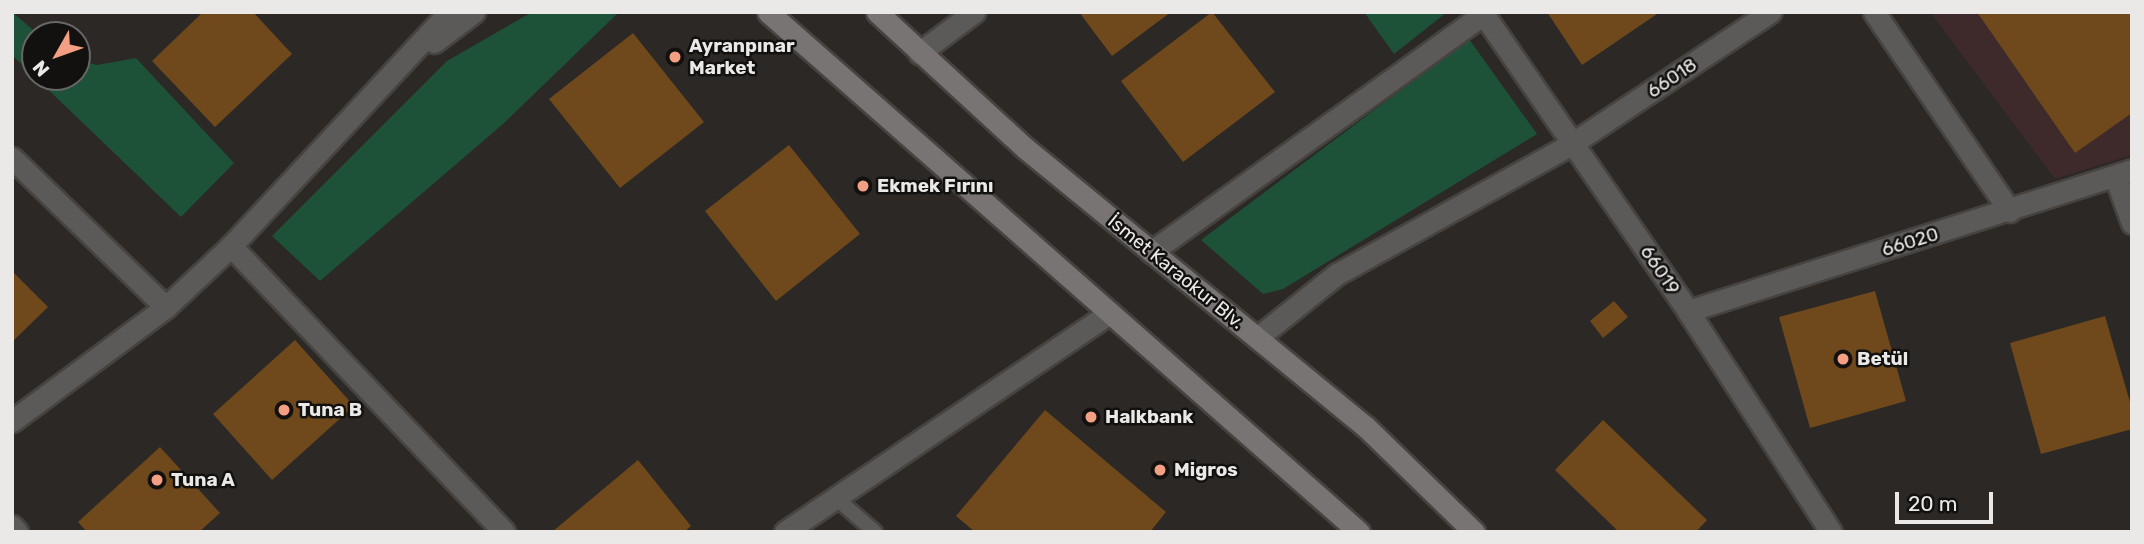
<!DOCTYPE html>
<meta charset="utf-8">
<style>
body{margin:0}
#map{position:relative;width:2144px;height:544px;overflow:hidden;background:#2b2825;font-family:Rubik,sans-serif}
div>[style]{position:absolute}
.education>*{inset:0;background:#3e2a2a}
.green>*{inset:0;background:#1d5238}
.building>*{inset:0;background:#6f491c}
.roads{filter:drop-shadow(2px 0 #464340) drop-shadow(-2px 0 #464340) drop-shadow(0 2px #464340) drop-shadow(0 -2px #464340)}
.lane>*{height:14px;margin:-7px;padding:0 7px;transform-origin:7px;border-radius:7px;background:#5c5959}
.street>*{height:21px;margin:-10.5px;padding:0 10.5px;transform-origin:10.5px;border-radius:10.5px;background:#5c5959}
.secondary>*{height:21px;margin:-10.5px;padding:0 10.5px;transform-origin:10.5px;border-radius:10.5px;background:#787474}
.dots>*{width:19px;height:19px;translate:-50% -50%;box-sizing:border-box;border:4px solid #131110;border-radius:50%}
span{translate:-50% -50%;white-space:nowrap;text-align:center;line-height:1.15;-webkit-text-stroke:5px #131110;paint-order:stroke}
.poi-label{font-size:19px;color:#ebe9e7;font-weight:700}
.left{translate:0 -50%;text-align:left}
.street-label{font-size:19px;color:#ebe9e7}
.frame{position:absolute;inset:0;border:14px solid #ebe9e7;pointer-events:none}
.north{position:absolute;left:21px;top:21px;width:70px;height:70px;box-sizing:border-box;background:#131110;border:2px solid #696766;border-radius:50%;rotate:230deg;font-size:19px;font-weight:700;line-height:28px;text-align:center;color:#ebe9e7}
.north::after{content:'';display:block;margin:auto;width:24px;height:32px;background:#f39f83;clip-path:polygon(50% 0,100% 100%,50% 72%,0 100%)}
.scale{position:absolute;left:1895px;top:492px;width:98px;height:32px;box-sizing:border-box;border:4px solid #ebe9e7;border-top:0;padding-left:9px;font-size:21px;line-height:24px;white-space:nowrap;color:#ebe9e7;-webkit-text-stroke:5px #131110;paint-order:stroke}
</style>
<div id="map">
<div class="education">
<div style="clip-path:polygon(1930px 12px,2132px 12px,2132px 155px,2055px 179px)"></div>
</div>
<div class="green">
<div style="clip-path:polygon(12px 12px,39px 35px,35px 35px,35px 77px,12px 55px)"></div>
<div style="clip-path:polygon(532px 12px,619px 12px,503px 124px,320px 281px,272px 236px,447px 61px)"></div>
<div style="clip-path:polygon(1364px 12px,1447px 12px,1394px 54px)"></div>
<div style="clip-path:polygon(1469px 39px,1537px 134px,1283px 289px,1263px 294px,1201px 240px)"></div>
<div style="clip-path:polygon(136px 58px,234px 163px,181px 217px,35px 77px,77px 77px,77px 60px,97px 65px)"></div>
</div>
<div class="building">
<div style="clip-path:polygon(203px 12px,253px 12px,292px 54px,215px 127px,152px 61px)"></div>
<div style="clip-path:polygon(1079px 12px,1171px 12px,1112px 56px)"></div>
<div style="clip-path:polygon(1212px 12px,1275px 92px,1183px 162px,1121px 81px)"></div>
<div style="clip-path:polygon(1547px 12px,1660px 12px,1582px 65px)"></div>
<div style="clip-path:polygon(1977px 12px,2132px 12px,2132px 113px,2075px 153px)"></div>
<div style="clip-path:polygon(633px 33px,704px 122px,620px 188px,549px 99px)"></div>
<div style="clip-path:polygon(789px 145px,860px 234px,776px 301px,705px 211px)"></div>
<div style="clip-path:polygon(12px 271px,48px 307px,12px 342px)"></div>
<div style="clip-path:polygon(1875px 291px,1906px 401px,1810px 428px,1779px 317px)"></div>
<div style="clip-path:polygon(1614px 301px,1628px 317px,1603px 338px,1590px 321px)"></div>
<div style="clip-path:polygon(2105px 316px,2132px 409px,2132px 429px,2041px 454px,2010px 343px)"></div>
<div style="clip-path:polygon(295px 340px,354px 406px,272px 480px,213px 414px)"></div>
<div style="clip-path:polygon(1045px 410px,1166px 512px,1150px 532px,975px 532px,956px 516px)"></div>
<div style="clip-path:polygon(1603px 420px,1707px 520px,1696px 532px,1619px 532px,1555px 470px)"></div>
<div style="clip-path:polygon(160px 447px,220px 513px,199px 532px,87px 532px,78px 522px)"></div>
<div style="clip-path:polygon(638px 460px,691px 526px,684px 532px,552px 532px)"></div>
</div>
<div class="roads">
<div class="lane">
<div style="left:836px;top:498px;width:52px;rotate:41.1deg"></div>
</div>
<div class="street">
<div style="left:1482px;top:12px;width:363px;rotate:55.4deg"></div>
<div style="left:1688px;top:311px;width:263px;rotate:57.1deg"></div>
<div style="left:1874px;top:12px;width:241px;rotate:55.7deg"></div>
<div style="left:434px;top:42px;width:50px;rotate:-36.9deg"></div>
<div style="left:919px;top:53px;width:69px;rotate:-36.7deg"></div>
<div style="left:12px;top:158px;width:214px;rotate:44.1deg"></div>
<div style="left:2115px;top:176px;width:50px;rotate:70.1deg"></div>
<div style="left:231px;top:246px;width:395px;rotate:46.3deg"></div>
<div style="left:1151px;top:252px;width:408px;rotate:-35.6deg"></div>
<div style="left:1688px;top:311px;width:466px;rotate:-17.6deg"></div>
<div style="left:1257px;top:338px;width:102px;rotate:-38.7deg"></div>
<div style="left:1337px;top:274px;width:270px;rotate:-29deg"></div>
<div style="left:1573px;top:143px;width:237px;rotate:-33.6deg"></div>
<div style="left:12px;top:421px;width:192px;rotate:-36.5deg"></div>
<div style="left:166px;top:307px;width:89px;rotate:-43.2deg"></div>
<div style="left:231px;top:246px;width:320px;rotate:-47deg"></div>
<div style="left:12px;top:526px;width:8px;rotate:50deg"></div>
<div style="left:785px;top:532px;width:392px;rotate:-34deg"></div>
</div>
<div class="secondary">
<div style="left:768px;top:12px;width:787px;rotate:41.34deg"></div>
<div style="left:877px;top:12px;width:201px;rotate:42.6deg"></div>
<div style="left:1025px;top:148px;width:441px;rotate:39.3deg"></div>
<div style="left:1366px;top:427px;width:151px;rotate:44.2deg"></div>
</div>
</div>
<div class="dots">
<div style="left:675px;top:57px;background:#f39f83"></div>
<div style="left:863px;top:186px;background:#f39f83"></div>
<div style="left:1843px;top:359px;background:#f39f83"></div>
<div style="left:284px;top:410px;background:#f39f83"></div>
<div style="left:1091px;top:417px;background:#f39f83"></div>
<div style="left:1160px;top:470px;background:#f39f83"></div>
<div style="left:157px;top:480px;background:#f39f83"></div>
</div>
<div class="poi-label">
<span class="left" style="left:689px;top:57px">Ayranpınar<br>Market</span>
<span class="left" style="left:877px;top:186px">Ekmek Fırını</span>
<span class="left" style="left:1857px;top:359px">Betül</span>
<span class="left" style="left:298px;top:410px">Tuna B</span>
<span class="left" style="left:1105px;top:417px">Halkbank</span>
<span class="left" style="left:1174px;top:470px">Migros</span>
<span class="left" style="left:171px;top:480px">Tuna A</span>
</div>
<div class="street-label">
<span style="left:1672px;top:78px;rotate:-34deg">66018</span>
<span style="left:1910px;top:242px;rotate:-17deg">66020</span>
<span style="left:1660px;top:270px;rotate:56deg">66019</span>
<span style="left:1176px;top:272px;rotate:39deg">İsmet Karaokur Blv.</span>
</div>
<div class="frame"></div>
<div class="north">N</div>
<div class="scale">20 m</div>
</div>
